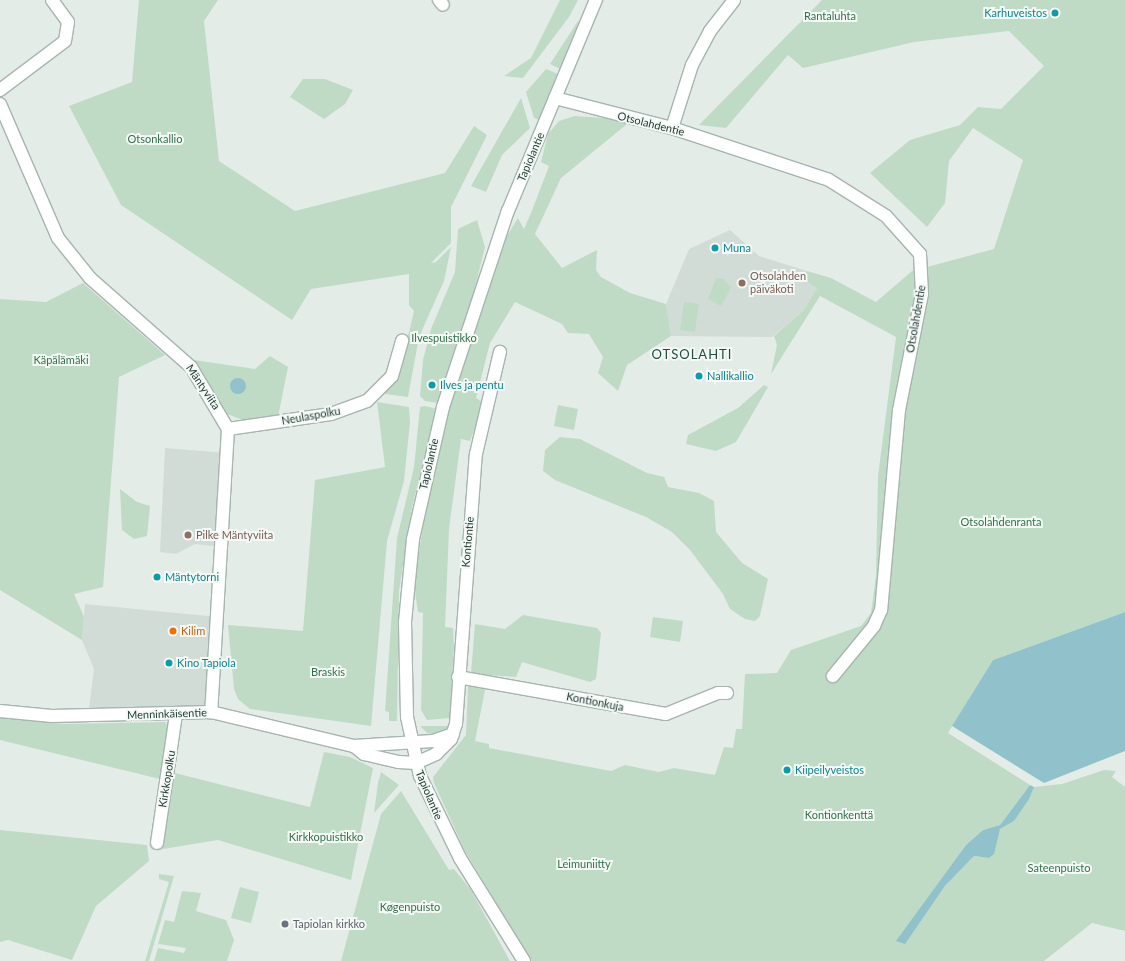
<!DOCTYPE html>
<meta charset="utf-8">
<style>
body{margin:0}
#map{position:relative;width:1125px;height:961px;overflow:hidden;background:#e4ece8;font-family:Lato,sans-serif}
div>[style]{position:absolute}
.built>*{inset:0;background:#d2dcd7}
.green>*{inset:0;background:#bfdbc6}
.water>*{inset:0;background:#91c2cb}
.round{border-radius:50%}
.roads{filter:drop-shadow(1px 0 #a7b4af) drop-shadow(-1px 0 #a7b4af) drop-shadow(0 1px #a7b4af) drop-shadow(0 -1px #a7b4af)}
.minor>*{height:12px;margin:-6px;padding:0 6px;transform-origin:6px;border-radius:6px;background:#fff}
.secondary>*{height:12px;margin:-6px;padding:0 6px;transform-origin:6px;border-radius:6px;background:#fff}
.dots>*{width:11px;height:11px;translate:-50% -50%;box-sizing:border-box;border:2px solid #f4f9f6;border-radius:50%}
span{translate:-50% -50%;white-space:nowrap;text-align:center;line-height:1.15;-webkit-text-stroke:4px #f4f9f6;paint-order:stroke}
.culture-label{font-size:11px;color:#0d838f}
.right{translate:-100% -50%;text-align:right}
.left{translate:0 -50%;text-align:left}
.park-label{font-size:11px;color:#336f4a}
.street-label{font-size:11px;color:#253c36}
.education-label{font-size:11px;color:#785e54}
.food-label{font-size:11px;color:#c56008}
.worship-label{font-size:11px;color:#5b616d}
.quarter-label{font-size:13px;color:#234c42;letter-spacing:1px}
</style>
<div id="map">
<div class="built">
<div style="clip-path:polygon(730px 230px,759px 256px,807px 271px,802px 279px,817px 288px,804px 310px,772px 337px,671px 336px,666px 304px,689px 249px)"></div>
<div style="clip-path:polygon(165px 448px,227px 453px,221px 547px,195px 544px,176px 554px,160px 552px)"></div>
<div style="clip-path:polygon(85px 604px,218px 617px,211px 712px,89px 709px,94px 669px,82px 640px)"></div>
</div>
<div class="green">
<div style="clip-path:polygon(139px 0,218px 0,204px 21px,219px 161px,295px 211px,445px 173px,474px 126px,487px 135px,451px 207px,451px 243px,431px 263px,436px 262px,451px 247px,444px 281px,419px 337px,408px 397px,385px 394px,401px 363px,410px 328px,414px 311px,409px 305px,409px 274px,311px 289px,292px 320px,121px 205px,69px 106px,132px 82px)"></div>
<div style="clip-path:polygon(560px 0,578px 0,569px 17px,523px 78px,504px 76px,531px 58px)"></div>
<div style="clip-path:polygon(822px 0,1125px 0,1125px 612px,993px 660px,948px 733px,1030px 785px,1000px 825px,983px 830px,966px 845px,897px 941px,907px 940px,945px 886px,974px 856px,989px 858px,1000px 829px,1014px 821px,1034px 787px,1062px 784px,1104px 770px,1116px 771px,1112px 777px,1125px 787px,1125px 931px,1092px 923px,1044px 961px,531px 961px,465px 851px,434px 783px,433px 777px,466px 735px,468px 687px,470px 683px,486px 685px,475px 741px,489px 744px,489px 748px,611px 771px,625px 765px,659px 772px,674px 768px,715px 775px,724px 747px,733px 748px,736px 729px,742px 729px,745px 674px,777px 673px,791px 650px,861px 626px,871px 613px,876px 575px,878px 476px,896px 337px,820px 296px,771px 374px,777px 345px,774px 336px,804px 310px,817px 288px,802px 279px,807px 271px,831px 278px,876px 302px,912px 271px,994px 249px,1023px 160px,973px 128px,949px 161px,945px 203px,927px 227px,870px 173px,910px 140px,960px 125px,978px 107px,1001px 109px,1044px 66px,1009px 31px,914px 42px,803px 68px,788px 55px,726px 128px,699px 125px)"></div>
<div style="clip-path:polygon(578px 21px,579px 24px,560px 69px,550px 64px)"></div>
<div style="clip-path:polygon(546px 69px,558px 74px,539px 120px,534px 118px,526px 92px)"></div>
<div style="clip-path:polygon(303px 79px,325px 79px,353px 90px,345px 104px,324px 119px,290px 97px)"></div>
<div style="clip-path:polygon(521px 98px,530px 128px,502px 155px,486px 192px,471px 186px)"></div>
<div style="clip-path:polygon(575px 116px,632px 120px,561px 178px,535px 234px,562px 268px,597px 250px,596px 270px,601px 277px,630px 293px,666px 304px,671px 336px,627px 365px,618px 391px,598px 373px,603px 357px,589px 334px,568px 333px,562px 324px,515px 302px,490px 343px,476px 398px,484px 403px,470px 441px,461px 439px,449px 529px,445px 627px,453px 628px,454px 646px,450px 718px,427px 720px,421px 710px,423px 613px,418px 612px,414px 585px,428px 493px,446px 419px,498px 250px,518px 218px,524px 229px,531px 213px,549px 166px,541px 162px,548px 134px,559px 121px)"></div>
<div style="clip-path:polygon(477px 220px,485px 247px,473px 296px,438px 403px,425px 401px,420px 396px,423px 360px,431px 329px,455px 272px,458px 229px)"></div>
<div style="clip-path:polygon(716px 278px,724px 279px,731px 288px,721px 306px,708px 299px)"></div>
<div style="clip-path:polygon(83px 283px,165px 355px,119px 377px,103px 587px,74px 594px,84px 617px,82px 640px,0 590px,0 299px,46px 302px)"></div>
<div style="clip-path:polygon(684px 302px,699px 304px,695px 332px,680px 330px)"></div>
<div style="clip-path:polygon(270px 356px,288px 367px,278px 417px,245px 421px,227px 414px,194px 360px,255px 369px)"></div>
<div style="clip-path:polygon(764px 385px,768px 387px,736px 442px,716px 451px,686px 444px,688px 435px,738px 408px)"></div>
<div style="clip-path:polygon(377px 402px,409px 407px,410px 422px,404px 481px,387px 541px,371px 726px,250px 709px,238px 699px,234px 689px,228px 625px,303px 631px,315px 480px,385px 467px)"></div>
<div style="clip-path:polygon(558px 405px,578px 409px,574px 430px,554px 426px)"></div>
<div style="clip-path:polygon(425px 406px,437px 409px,412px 507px,399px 591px,397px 721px,389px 721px,389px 712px,385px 711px,397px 538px,414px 467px,420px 407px)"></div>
<div style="clip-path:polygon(560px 437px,580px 439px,647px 473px,664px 477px,668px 487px,699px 493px,714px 501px,716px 532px,742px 563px,768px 579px,760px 616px,755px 621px,745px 619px,730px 609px,723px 594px,690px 550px,672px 532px,646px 517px,555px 480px,543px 471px,545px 450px)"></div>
<div style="clip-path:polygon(120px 489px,137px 502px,150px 506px,147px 536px,134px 539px,122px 530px)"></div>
<div style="clip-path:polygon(523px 615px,597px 628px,601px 633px,596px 679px,590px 682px,522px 662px,516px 677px,471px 674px,475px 624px,505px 629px)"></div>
<div style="clip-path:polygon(653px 617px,683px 621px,680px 642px,650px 637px)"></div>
<div style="clip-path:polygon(0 718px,65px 724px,165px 722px,169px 728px,160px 779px,0 740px)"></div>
<div style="clip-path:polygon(420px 726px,450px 726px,438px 735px,427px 733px)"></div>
<div style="clip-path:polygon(324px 752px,350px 757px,373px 768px,351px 880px,218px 840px,163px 849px,171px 772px,310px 807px)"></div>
<div style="clip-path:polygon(381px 772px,399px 785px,374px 813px,378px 783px)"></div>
<div style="clip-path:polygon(401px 791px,449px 870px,454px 869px,471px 890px,510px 961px,341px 961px,381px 814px)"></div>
<div style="clip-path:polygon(0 830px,147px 845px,149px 861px,96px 906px,72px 960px,8px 940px,0 942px)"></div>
<div style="clip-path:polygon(159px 874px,174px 876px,149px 961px,145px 961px,169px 882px,159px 879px)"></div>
<div style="clip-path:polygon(240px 887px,259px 892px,251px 923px,231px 918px)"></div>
<div style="clip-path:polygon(182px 891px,201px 893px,196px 911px,226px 920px,234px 940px,227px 961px,154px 961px,158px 948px,184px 953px,186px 948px,158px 944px,165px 920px,174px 922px)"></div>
</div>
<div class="water">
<div class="round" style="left:230px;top:378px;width:16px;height:16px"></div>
<div style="clip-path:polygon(1125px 612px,1125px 751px,1044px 783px,952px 726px,993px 660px)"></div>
<div style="clip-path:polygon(1030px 785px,1034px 787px,1029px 799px,1014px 821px,1000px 829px,994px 854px,989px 858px,974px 856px,945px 886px,905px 944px,896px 941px,966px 845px,983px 830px,1000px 825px)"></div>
</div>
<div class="roads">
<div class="minor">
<div style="left:439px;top:0;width:6px;rotate:51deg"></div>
<div style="left:0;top:90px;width:81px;rotate:-37deg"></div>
<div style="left:65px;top:41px;width:19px;rotate:-81deg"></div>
<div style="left:68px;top:22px;width:27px;rotate:-126deg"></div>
<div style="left:555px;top:98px;width:121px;rotate:14.4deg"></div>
<div style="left:672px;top:128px;width:165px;rotate:18.3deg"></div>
<div style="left:829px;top:180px;width:67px;rotate:32.3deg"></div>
<div style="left:886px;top:216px;width:51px;rotate:48.2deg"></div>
<div style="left:920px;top:254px;width:40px;rotate:87.1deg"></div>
<div style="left:922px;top:294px;width:118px;rotate:101.2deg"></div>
<div style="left:899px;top:410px;width:201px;rotate:95.1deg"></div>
<div style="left:881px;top:610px;width:17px;rotate:114deg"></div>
<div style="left:874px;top:626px;width:65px;rotate:129.4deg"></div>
<div style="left:0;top:104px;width:146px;rotate:66.6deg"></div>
<div style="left:58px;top:238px;width:51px;rotate:51.3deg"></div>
<div style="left:90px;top:278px;width:135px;rotate:41.4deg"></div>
<div style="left:191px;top:367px;width:72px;rotate:59.2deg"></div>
<div style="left:228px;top:429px;width:284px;rotate:93.4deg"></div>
<div style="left:672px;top:128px;width:66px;rotate:-72.4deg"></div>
<div style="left:692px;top:65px;width:38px;rotate:-62deg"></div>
<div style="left:710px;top:31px;width:39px;rotate:-52deg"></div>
<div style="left:228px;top:429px;width:104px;rotate:-8.3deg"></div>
<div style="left:331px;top:414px;width:38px;rotate:-20deg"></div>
<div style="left:367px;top:401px;width:35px;rotate:-45deg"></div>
<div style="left:392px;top:376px;width:37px;rotate:-74deg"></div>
<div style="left:458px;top:677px;width:211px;rotate:10.1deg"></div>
<div style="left:666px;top:714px;width:56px;rotate:-22deg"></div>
<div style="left:718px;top:693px;width:9px"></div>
<div style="left:0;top:711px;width:52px;rotate:5.5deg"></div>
<div style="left:52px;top:716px;width:159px;rotate:-1.4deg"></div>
<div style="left:211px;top:712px;width:147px;rotate:13.4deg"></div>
<div style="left:354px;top:746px;width:13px;rotate:39deg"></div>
<div style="left:364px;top:754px;width:36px;rotate:13deg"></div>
<div style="left:399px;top:762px;width:17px;rotate:3deg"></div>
<div style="left:416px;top:763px;width:22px;rotate:-24deg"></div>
<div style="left:436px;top:754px;width:21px;rotate:-45deg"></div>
<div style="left:451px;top:739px;width:16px;rotate:-72deg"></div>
<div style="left:456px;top:724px;width:271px;rotate:-85.8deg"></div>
<div style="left:476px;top:454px;width:105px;rotate:-76.8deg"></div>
<div style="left:354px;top:746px;width:79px;rotate:-3.6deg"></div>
<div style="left:433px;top:741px;width:21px;rotate:-19deg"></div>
<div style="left:157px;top:843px;width:129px;rotate:-81.6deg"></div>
</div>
<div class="secondary">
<div style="left:524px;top:961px;width:121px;rotate:-121.9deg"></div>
<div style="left:460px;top:858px;width:91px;rotate:-116deg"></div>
<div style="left:420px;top:776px;width:60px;rotate:-102.4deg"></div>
<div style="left:407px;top:717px;width:95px;rotate:-91.2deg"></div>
<div style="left:405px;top:622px;width:83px;rotate:-84.5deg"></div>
<div style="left:413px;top:539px;width:135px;rotate:-77.2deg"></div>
<div style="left:443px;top:407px;width:206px;rotate:-71.7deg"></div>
<div style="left:508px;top:211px;width:229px;rotate:-67.4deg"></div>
</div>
</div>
<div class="dots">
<div style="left:1055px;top:13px;background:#0f9aa8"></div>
<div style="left:715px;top:248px;background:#0f9aa8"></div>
<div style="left:742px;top:283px;background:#8d6e63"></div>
<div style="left:699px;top:376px;background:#0f9aa8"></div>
<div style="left:432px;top:385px;background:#0f9aa8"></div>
<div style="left:188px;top:535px;background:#8d6e63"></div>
<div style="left:157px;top:577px;background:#0f9aa8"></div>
<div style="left:173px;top:631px;background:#e8710a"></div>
<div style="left:169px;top:663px;background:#0f9aa8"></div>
<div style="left:787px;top:770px;background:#0f9aa8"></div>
<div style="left:285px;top:924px;background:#6b7280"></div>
</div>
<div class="culture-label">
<span class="right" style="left:1047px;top:13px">Karhuveistos</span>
<span class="left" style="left:723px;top:248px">Muna</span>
<span class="left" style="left:707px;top:376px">Nallikallio</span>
<span class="left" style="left:440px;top:385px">Ilves ja pentu</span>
<span class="left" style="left:165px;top:577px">Mäntytorni</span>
<span class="left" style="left:177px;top:663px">Kino Tapiola</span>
<span class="left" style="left:795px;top:770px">Kiipeilyveistos</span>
</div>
<div class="park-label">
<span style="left:830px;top:16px">Rantaluhta</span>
<span style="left:155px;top:139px">Otsonkallio</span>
<span style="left:444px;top:338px">Ilvespuistikko</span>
<span style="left:61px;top:360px">Käpälämäki</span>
<span style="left:1001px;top:522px">Otsolahdenranta</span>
<span style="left:328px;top:672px">Braskis</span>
<span style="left:839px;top:815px">Kontionkenttä</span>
<span style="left:326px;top:837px">Kirkkopuistikko</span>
<span style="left:584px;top:864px">Leimuniitty</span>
<span style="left:1059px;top:868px">Sateenpuisto</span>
<span style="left:410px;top:907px">Køgenpuisto</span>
</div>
<div class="street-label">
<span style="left:651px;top:124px;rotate:14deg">Otsolahdentie</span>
<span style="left:531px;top:157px;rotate:-67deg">Tapiolantie</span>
<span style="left:916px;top:319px;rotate:-80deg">Otsolahdentie</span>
<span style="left:203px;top:387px;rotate:56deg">Mäntyviita</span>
<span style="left:311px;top:416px;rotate:-10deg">Neulaspolku</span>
<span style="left:429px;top:464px;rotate:-77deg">Tapiolantie</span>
<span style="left:468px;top:542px;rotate:-85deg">Kontiontie</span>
<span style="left:595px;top:702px;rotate:11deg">Kontionkuja</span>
<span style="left:167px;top:714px;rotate:-2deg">Menninkäisentie</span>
<span style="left:167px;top:779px;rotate:-81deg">Kirkkopolku</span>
<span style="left:429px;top:795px;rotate:67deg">Tapiolantie</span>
</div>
<div class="education-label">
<span class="left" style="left:750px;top:283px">Otsolahden<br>päiväkoti</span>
<span class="left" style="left:196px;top:535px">Pilke Mäntyviita</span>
</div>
<div class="food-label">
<span class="left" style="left:181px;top:631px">Kilim</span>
</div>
<div class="worship-label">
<span class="left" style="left:293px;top:924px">Tapiolan kirkko</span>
</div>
<div class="quarter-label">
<span style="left:692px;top:354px">OTSOLAHTI</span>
</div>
</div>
